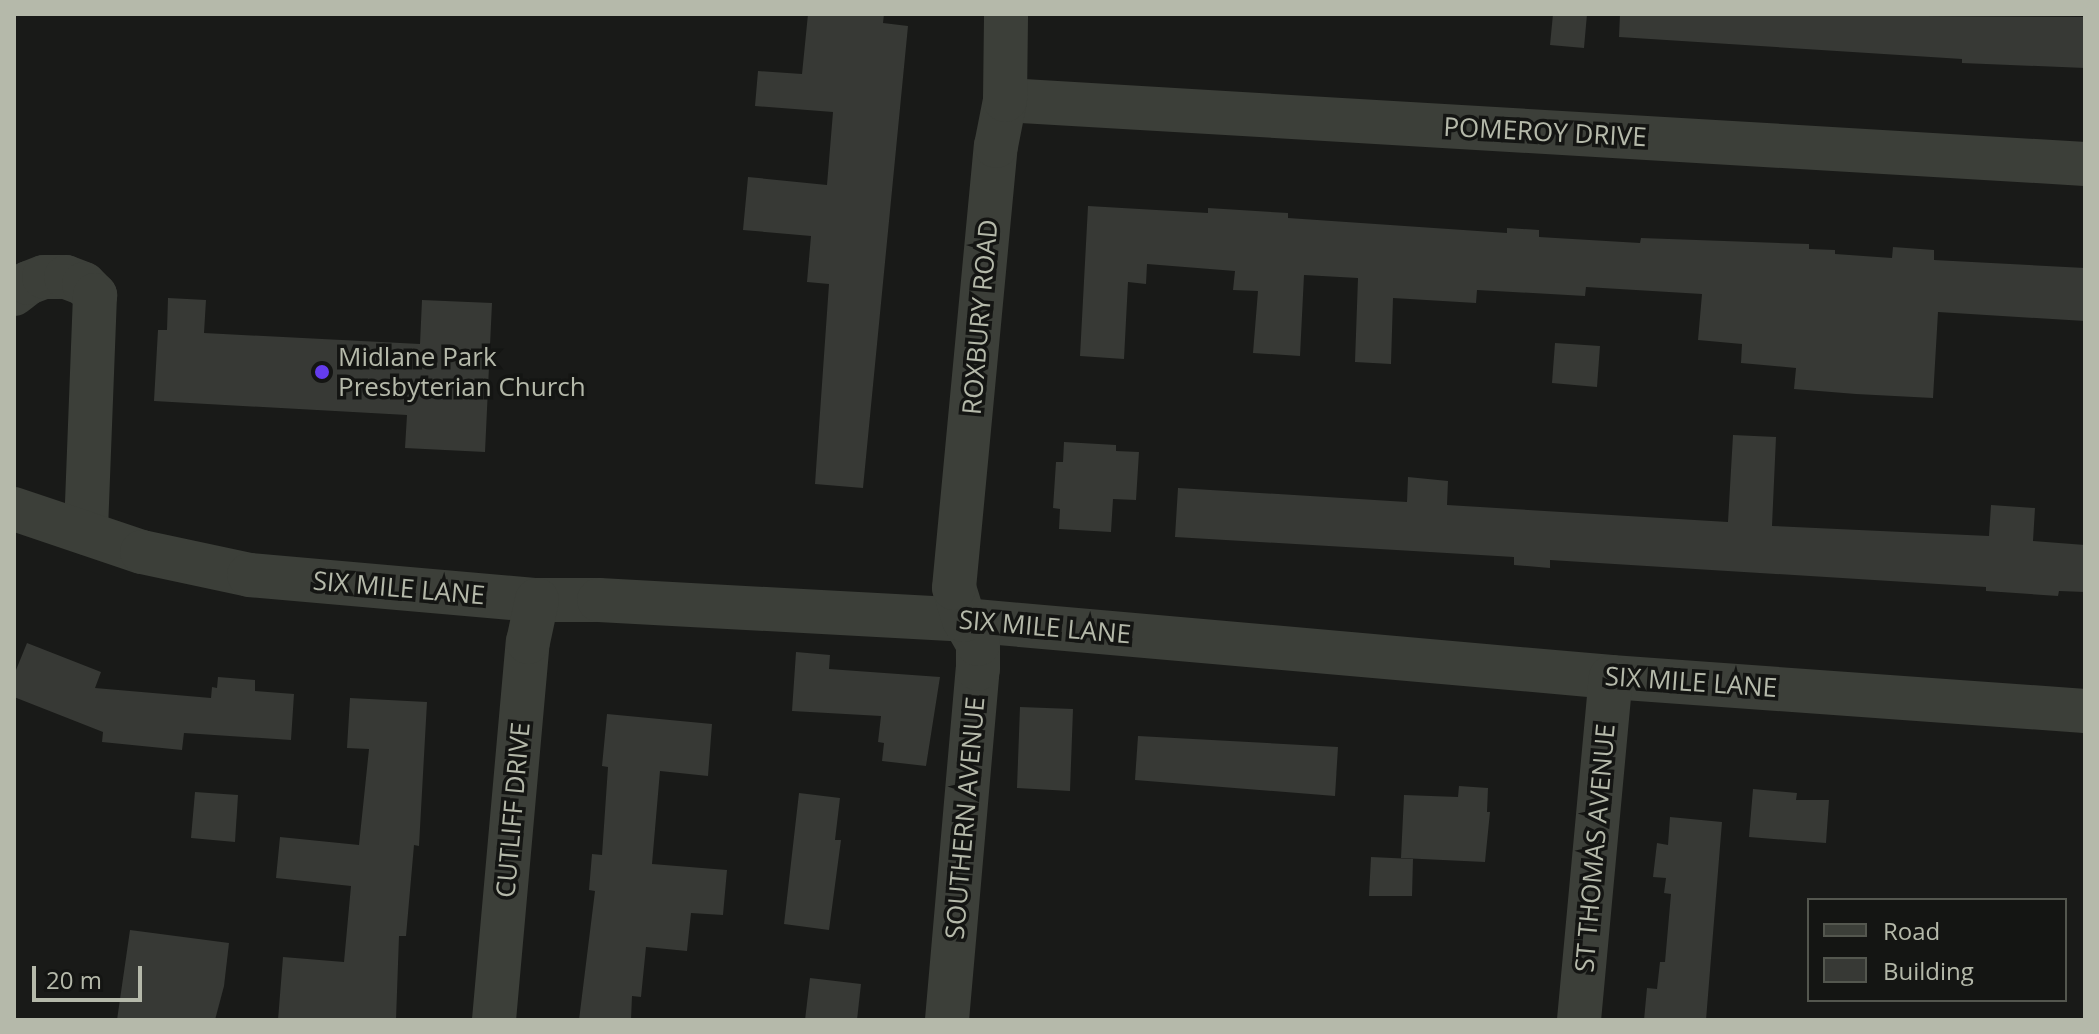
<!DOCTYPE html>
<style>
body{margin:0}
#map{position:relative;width:2099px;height:1034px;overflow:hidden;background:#191a18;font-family:"Open Sans",sans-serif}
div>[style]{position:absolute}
.building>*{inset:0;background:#373935}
.minor>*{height:44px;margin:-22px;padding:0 22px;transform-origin:22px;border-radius:22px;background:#3c3f39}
.dots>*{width:22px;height:22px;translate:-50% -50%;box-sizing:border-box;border:4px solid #141513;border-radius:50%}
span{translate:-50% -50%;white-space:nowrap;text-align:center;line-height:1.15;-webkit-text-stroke:7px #141513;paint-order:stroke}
.street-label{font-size:26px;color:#b5b9aa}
.poi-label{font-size:26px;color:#b5b9aa}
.left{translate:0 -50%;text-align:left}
.frame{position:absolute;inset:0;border:16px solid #b5b9aa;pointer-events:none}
.legend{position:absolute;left:1807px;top:898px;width:260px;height:104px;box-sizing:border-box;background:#141513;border:2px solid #54574f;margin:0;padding:10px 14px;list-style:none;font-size:24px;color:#b5b9aa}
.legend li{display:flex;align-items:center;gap:16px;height:40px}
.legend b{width:40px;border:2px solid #54574f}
.scale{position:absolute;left:32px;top:966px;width:110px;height:36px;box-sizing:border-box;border:4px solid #b5b9aa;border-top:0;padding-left:10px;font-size:24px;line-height:28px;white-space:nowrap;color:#b5b9aa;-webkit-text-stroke:6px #141513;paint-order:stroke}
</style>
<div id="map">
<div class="building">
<div style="clip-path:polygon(808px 14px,884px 14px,883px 23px,908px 26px,863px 488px,815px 484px,829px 284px,807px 282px,811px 236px,743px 230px,748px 177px,827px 185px,833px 112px,755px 106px,758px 71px,802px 74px)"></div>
<div style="clip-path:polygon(1553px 14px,1587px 14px,1584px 48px,1550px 45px)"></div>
<div style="clip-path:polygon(1620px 14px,2085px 17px,2085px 68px,1962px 63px,1962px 59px,1619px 37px)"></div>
<div style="clip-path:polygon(1088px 206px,1208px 213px,1208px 208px,1288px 213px,1288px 218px,1507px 233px,1507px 228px,1539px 230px,1539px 237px,1640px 243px,1641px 238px,1809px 244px,1809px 249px,1835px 250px,1835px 254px,1892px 258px,1893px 247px,1934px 250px,1934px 260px,2085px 268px,2085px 321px,1938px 312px,1933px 398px,1856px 394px,1794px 389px,1796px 368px,1741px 363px,1742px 344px,1698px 340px,1702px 294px,1586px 287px,1585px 296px,1477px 290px,1476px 303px,1393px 298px,1391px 364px,1355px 362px,1358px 278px,1304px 275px,1300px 356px,1253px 353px,1258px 291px,1233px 290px,1235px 271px,1147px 264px,1146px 284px,1128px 282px,1124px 359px,1080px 356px)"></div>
<div style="clip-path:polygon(168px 298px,206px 300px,204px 333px,420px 344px,422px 300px,492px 303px,485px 452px,405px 448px,407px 415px,154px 401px,158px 330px,167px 330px)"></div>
<div style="clip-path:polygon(1555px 343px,1600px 346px,1597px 387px,1552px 383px)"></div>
<div style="clip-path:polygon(1733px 435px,1776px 437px,1772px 526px,1989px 536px,1991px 505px,2035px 508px,2033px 541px,2085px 545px,2085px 592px,2059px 591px,2058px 596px,1986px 591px,1986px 587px,1550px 560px,1550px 568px,1514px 565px,1514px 557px,1175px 537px,1178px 488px,1407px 502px,1408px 477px,1448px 481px,1447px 505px,1728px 522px)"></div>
<div style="clip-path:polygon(1064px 442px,1116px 445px,1116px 451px,1139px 452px,1136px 500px,1113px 499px,1111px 532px,1059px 529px,1060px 509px,1053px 508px,1056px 462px,1063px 462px)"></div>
<div style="clip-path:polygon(27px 643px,101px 672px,95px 688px,211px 698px,212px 687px,217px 688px,218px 677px,255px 680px,255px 691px,294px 694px,291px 740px,184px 733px,182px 750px,102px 742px,103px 732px,14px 697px,14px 675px)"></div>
<div style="clip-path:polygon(796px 652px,830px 655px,829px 669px,940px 677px,926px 766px,882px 761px,884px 743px,878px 742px,881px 716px,792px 711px)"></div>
<div style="clip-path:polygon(350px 698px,427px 702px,419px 846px,414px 845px,406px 936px,399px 936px,396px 1020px,278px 1020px,283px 957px,344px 962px,351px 886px,276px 878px,280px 837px,359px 845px,369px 749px,347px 748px)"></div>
<div style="clip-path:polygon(1020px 707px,1073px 709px,1070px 791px,1017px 788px)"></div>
<div style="clip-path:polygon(607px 714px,712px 724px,708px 776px,660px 771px,652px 864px,727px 870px,723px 915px,691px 913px,687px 951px,646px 947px,641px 997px,632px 996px,631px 1020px,579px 1020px,595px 891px,589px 890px,592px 854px,602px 855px,608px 767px,602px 766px)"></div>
<div style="clip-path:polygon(1138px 736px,1338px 747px,1335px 796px,1135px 780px)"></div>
<div style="clip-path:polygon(1459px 786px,1488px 788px,1487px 812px,1490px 812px,1485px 862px,1401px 858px,1404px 795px,1458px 797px)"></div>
<div style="clip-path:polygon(1753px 789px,1797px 793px,1796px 800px,1829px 800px,1826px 843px,1749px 837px)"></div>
<div style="clip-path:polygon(195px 792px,238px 795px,235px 842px,191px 838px)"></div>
<div style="clip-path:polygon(799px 793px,840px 798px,835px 840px,841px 840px,829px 930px,784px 924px)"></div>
<div style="clip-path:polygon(1670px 817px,1722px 822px,1706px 1020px,1644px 1020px,1647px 988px,1657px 989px,1660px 962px,1665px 962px,1671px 894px,1664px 893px,1666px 878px,1653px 877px,1657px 843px,1668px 845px)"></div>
<div style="clip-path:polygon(1371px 857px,1413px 859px,1412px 896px,1369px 896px)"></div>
<div style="clip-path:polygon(130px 930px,229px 943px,224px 986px,215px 1020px,117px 1020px)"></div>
<div style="clip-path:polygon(810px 978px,861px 984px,857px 1020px,805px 1020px)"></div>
</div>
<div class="minor">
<div style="left:1005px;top:100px;width:1082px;rotate:3.39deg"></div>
<div style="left:14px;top:294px;width:18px;rotate:-38deg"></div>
<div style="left:28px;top:283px;width:17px;rotate:-21deg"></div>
<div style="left:44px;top:277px;width:22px"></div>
<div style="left:66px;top:277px;width:19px;rotate:21deg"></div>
<div style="left:84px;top:284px;width:16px;rotate:45deg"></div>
<div style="left:95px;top:295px;width:238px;rotate:92.2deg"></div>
<div style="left:14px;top:509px;width:135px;rotate:18.6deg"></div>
<div style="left:142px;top:552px;width:109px;rotate:12.1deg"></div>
<div style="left:249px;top:575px;width:289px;rotate:5deg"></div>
<div style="left:537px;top:600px;width:62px"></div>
<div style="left:599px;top:600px;width:366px;rotate:3.1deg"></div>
<div style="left:964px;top:620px;width:650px;rotate:5.03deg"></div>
<div style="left:1611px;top:677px;width:475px;rotate:4.1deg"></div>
<div style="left:494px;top:1020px;width:380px;rotate:-84.9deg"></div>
<div style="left:528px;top:642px;width:43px;rotate:-77.9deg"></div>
<div style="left:947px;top:1020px;width:352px;rotate:-85deg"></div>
<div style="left:978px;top:669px;width:25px;rotate:-90deg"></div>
<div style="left:978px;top:644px;width:28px;rotate:-120deg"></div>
<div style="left:964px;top:620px;width:34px;rotate:-107deg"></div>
<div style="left:954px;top:588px;width:444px;rotate:-84.6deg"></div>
<div style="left:996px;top:146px;width:47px;rotate:-78.9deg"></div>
<div style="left:1005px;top:100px;width:86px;rotate:-89.3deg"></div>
<div style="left:1579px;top:1020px;width:344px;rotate:-84.7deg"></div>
</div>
<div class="dots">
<div style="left:322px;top:372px;background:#643ced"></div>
</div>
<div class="street-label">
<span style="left:1545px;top:132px;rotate:3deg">POMEROY DRIVE</span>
<span style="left:980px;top:317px;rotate:-85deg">ROXBURY ROAD</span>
<span style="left:399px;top:588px;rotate:5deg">SIX MILE LANE</span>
<span style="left:1045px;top:627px;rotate:5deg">SIX MILE LANE</span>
<span style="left:1691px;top:682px;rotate:4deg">SIX MILE LANE</span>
<span style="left:513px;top:810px;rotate:-85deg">CUTLIFF DRIVE</span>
<span style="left:965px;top:818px;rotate:-85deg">SOUTHERN AVENUE</span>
<span style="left:1595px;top:848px;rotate:-85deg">ST THOMAS AVENUE</span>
</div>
<div class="poi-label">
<span class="left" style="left:338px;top:372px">Midlane Park<br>Presbyterian Church</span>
</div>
<div class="frame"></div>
<ul class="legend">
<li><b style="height:10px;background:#3c3f39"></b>Road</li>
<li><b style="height:22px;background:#373935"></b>Building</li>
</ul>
<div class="scale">20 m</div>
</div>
